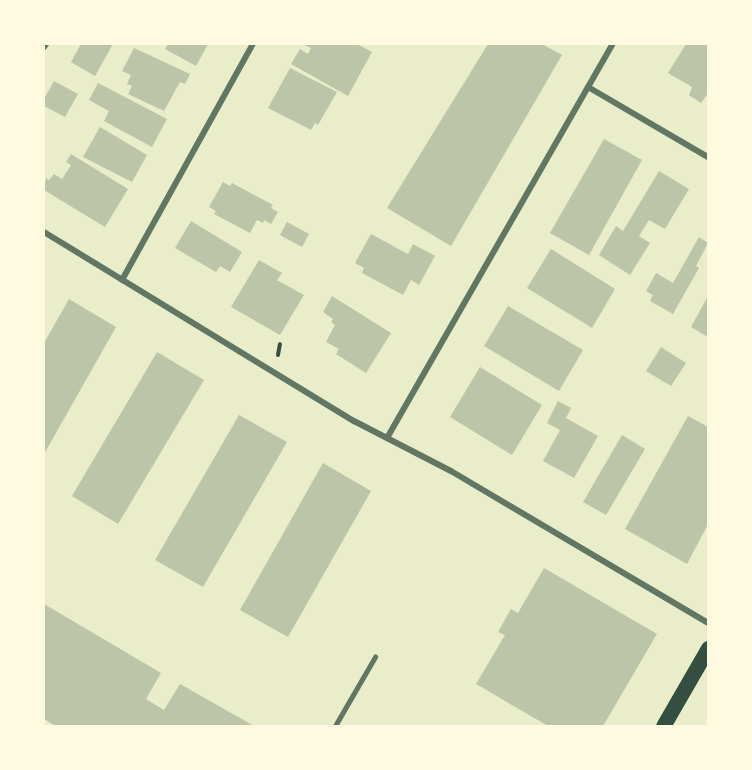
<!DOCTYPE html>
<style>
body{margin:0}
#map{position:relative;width:752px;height:770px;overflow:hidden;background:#e9edc9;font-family:"Noto Sans",sans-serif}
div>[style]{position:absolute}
.building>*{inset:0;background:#bcc5a7}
.path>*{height:4px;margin:-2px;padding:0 2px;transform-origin:2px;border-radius:2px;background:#344e41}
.service>*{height:4.5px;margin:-2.25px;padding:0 2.25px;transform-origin:2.25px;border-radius:2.25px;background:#617663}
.minor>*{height:6px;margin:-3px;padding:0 3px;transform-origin:3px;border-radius:3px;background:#617663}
.primary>*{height:15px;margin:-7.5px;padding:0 7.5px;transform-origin:7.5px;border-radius:7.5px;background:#344e41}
span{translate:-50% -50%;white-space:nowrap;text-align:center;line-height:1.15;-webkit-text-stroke:6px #fefae0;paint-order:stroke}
.frame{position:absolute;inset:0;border:45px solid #fefae0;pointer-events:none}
</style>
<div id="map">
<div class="building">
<div style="clip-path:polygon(81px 44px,113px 44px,95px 76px,71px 62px)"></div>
<div style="clip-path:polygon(168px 44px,208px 44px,196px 66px,165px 49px)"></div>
<div style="clip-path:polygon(302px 44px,357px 44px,372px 52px,348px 96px,291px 64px,300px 49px,308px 54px,311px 48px)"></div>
<div style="clip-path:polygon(488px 44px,542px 44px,562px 55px,451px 246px,387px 208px)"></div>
<div style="clip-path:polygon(686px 44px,708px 44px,708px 93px,701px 103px,689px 95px,692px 87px,668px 73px)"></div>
<div style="clip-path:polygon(134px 48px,190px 74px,185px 84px,180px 82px,164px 111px,128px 94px,132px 86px,127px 84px,131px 75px,122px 71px)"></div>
<div style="clip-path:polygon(290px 68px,337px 92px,318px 125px,315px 123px,311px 130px,268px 108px)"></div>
<div style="clip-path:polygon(54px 81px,78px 94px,65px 117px,44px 106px,44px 99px)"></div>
<div style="clip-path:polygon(98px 83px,167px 119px,152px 147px,104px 121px,109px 111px,89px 100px)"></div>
<div style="clip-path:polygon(100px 127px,147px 155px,132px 182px,83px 157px)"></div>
<div style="clip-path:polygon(604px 139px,642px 160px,589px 255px,550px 233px)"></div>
<div style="clip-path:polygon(71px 154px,128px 189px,105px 227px,44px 190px,46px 178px,49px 180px,54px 174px,62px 179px,71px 165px,66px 162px)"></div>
<div style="clip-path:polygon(659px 171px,689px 189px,665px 229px,649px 220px,639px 236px,650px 243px,630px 275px,599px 255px,616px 226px,623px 231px)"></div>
<div style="clip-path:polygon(223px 182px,230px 186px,232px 183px,273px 205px,271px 208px,278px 212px,271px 224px,264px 220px,263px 223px,257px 220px,250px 233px,214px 214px,216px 211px,209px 207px)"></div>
<div style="clip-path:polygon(191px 221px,242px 252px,230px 272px,220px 266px,216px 272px,175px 248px)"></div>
<div style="clip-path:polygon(287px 222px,309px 234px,302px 247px,280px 235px)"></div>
<div style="clip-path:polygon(371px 234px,408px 254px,413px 244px,435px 256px,419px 285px,411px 280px,403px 295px,362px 273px,364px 268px,355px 263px)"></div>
<div style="clip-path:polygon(699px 237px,708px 243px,696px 266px,699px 268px,673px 314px,650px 301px,653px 295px,646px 291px,656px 273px,673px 283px)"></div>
<div style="clip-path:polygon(551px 249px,615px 289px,592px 328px,527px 288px)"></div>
<div style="clip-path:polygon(259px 260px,282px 273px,277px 280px,304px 295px,280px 335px,231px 307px)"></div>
<div style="clip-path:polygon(332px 296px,391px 333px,366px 373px,336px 354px,339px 349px,326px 342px,335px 325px,331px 322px,333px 319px,323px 312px)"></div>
<div style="clip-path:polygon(708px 296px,708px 337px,691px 327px)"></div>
<div style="clip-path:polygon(69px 299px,116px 327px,44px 454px,44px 343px)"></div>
<div style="clip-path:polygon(508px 306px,583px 350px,559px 391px,484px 346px)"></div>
<div style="clip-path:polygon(661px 347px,686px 363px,671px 386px,646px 371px)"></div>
<div style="clip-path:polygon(157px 352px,204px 380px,118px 524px,72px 496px)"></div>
<div style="clip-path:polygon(480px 367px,542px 405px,512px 455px,450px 417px)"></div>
<div style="clip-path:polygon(558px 401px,571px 408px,566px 418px,598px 436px,574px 478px,543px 461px,560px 430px,547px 423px)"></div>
<div style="clip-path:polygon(239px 415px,287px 442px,203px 587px,155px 560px)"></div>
<div style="clip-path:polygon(688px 416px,708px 427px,708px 524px,687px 564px,625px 529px)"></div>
<div style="clip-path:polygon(622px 435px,645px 449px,606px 515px,583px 502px)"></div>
<div style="clip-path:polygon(323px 463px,371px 491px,288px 637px,240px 610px)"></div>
<div style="clip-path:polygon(544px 568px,657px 634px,603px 726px,548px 726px,476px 684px,505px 635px,498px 632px,511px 609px,518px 613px)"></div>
<div style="clip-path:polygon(44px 604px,161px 673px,146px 699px,164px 710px,180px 684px,254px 726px,56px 726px,44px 719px)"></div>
</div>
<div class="path">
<div style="left:278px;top:355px;width:11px;rotate:-80deg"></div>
</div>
<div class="service">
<div style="left:335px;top:726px;width:80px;rotate:-59.9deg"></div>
</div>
<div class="minor">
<div style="left:44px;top:47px;width:4px;rotate:-56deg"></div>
<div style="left:588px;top:87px;width:139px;rotate:30.3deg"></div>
<div style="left:44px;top:232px;width:363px;rotate:31.4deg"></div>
<div style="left:354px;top:421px;width:109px;rotate:27.3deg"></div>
<div style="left:451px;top:471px;width:299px;rotate:30.6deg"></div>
<div style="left:122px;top:280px;width:270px;rotate:-61deg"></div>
<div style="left:387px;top:438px;width:454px;rotate:-60.2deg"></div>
</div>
<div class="primary">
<div style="left:663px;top:726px;width:90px;rotate:-60deg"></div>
</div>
<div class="frame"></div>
</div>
